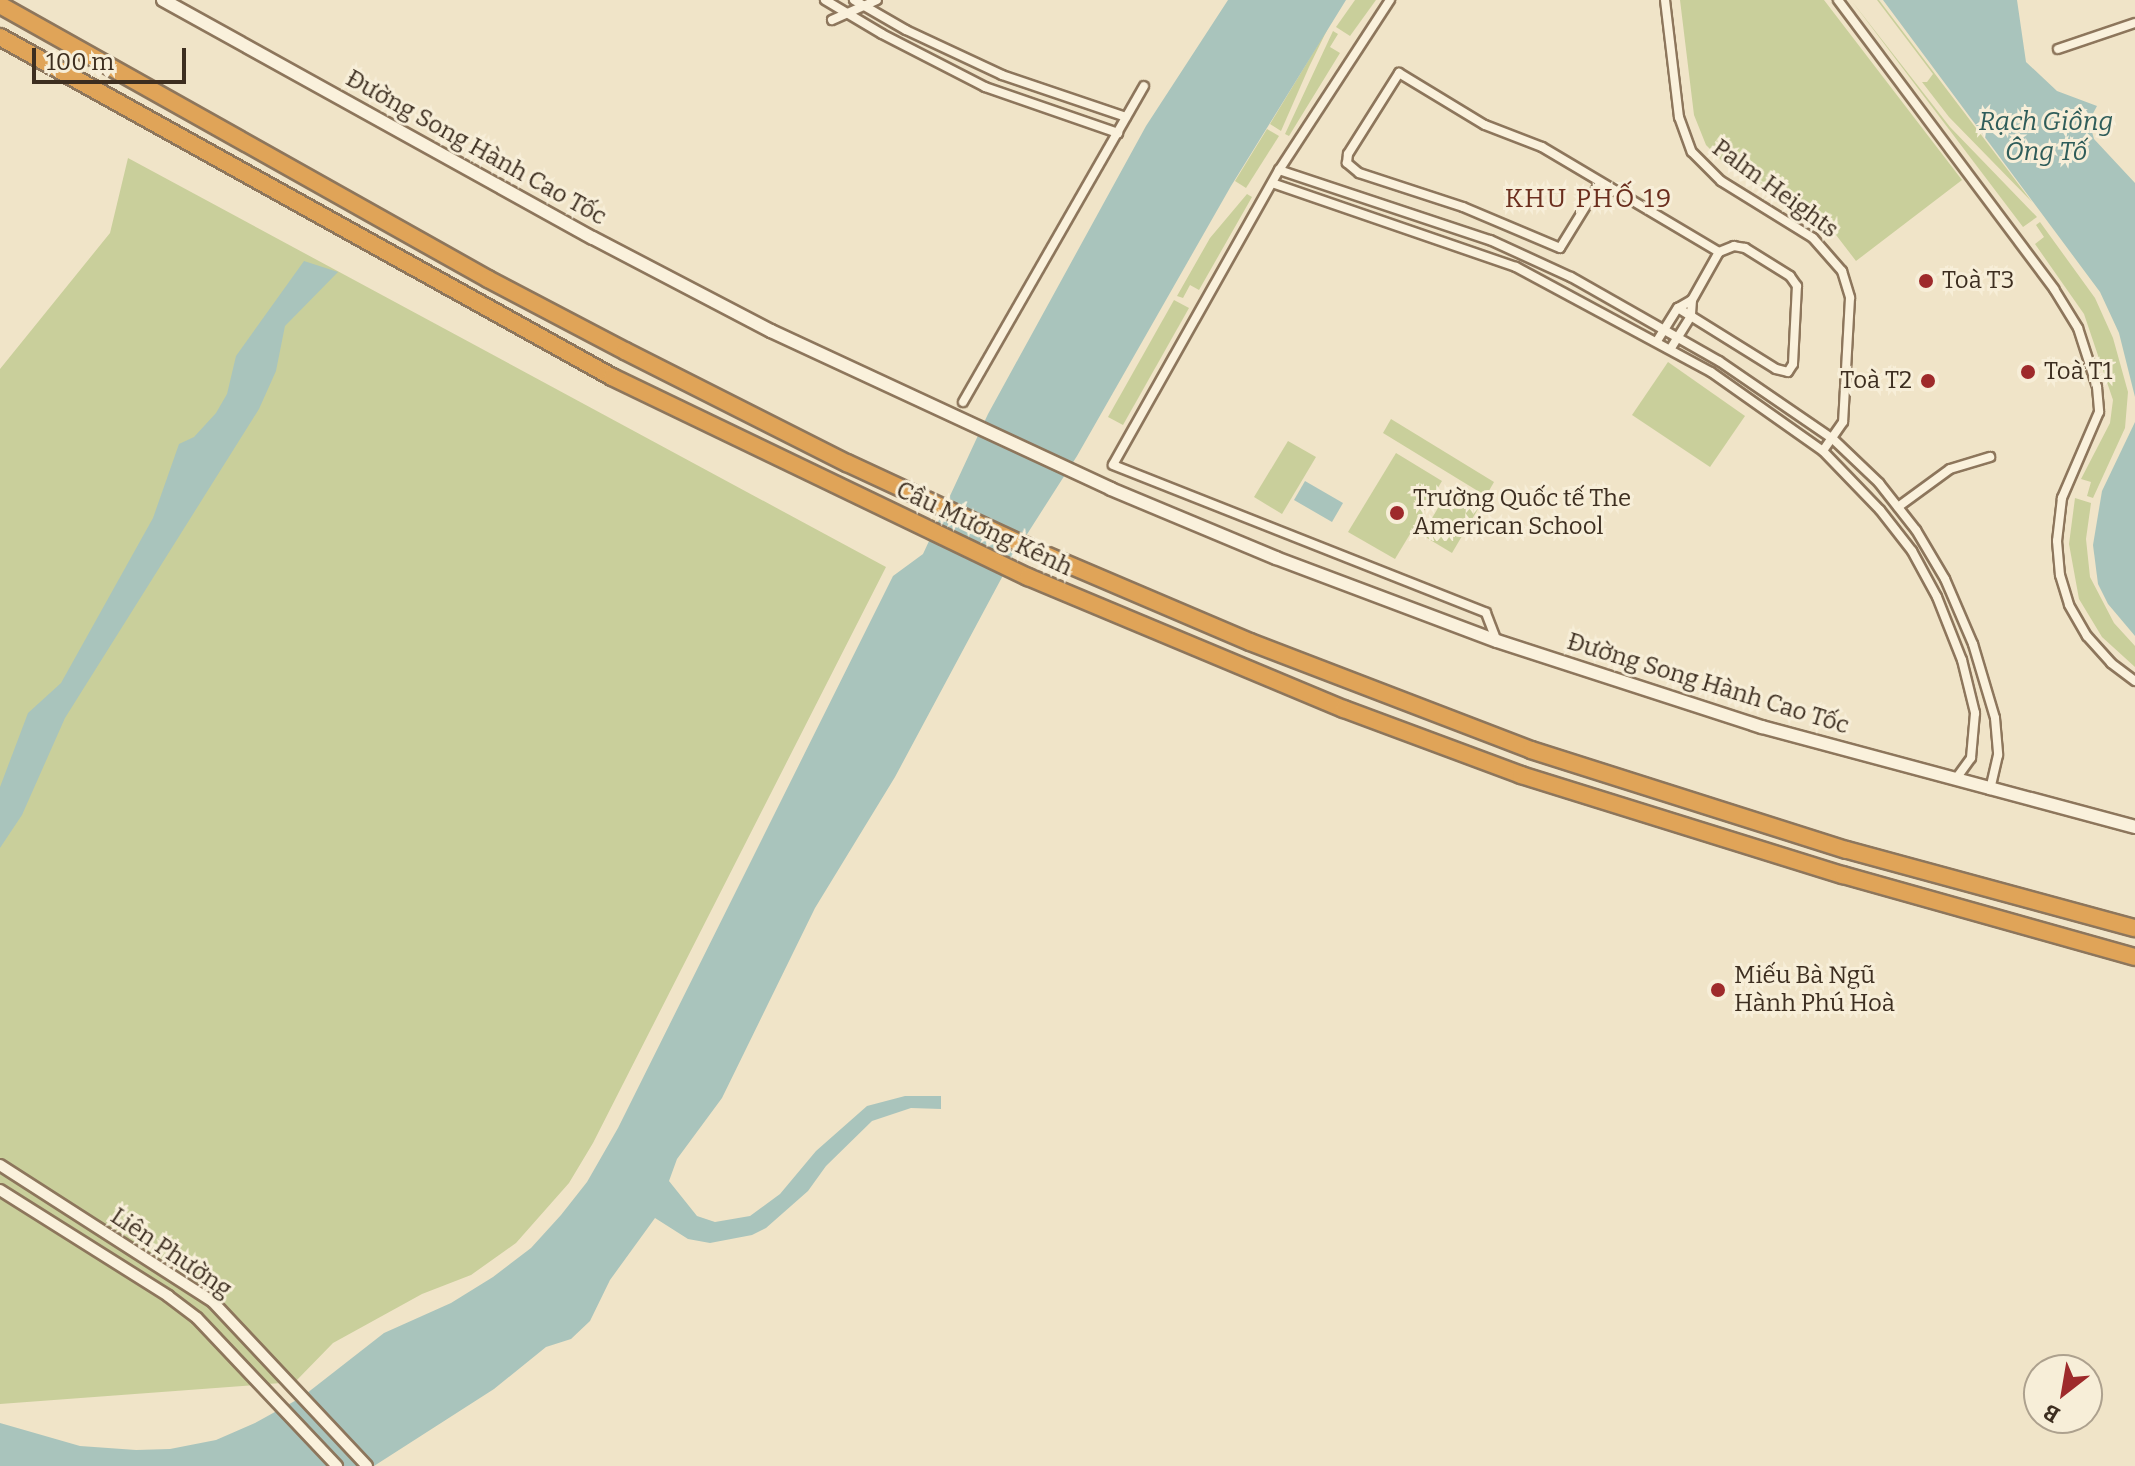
<!DOCTYPE html>
<meta charset="utf-8">
<style>
body{margin:0}
#map{position:relative;width:2135px;height:1466px;overflow:hidden;background:#f0e4c8;font-family:Bitter,serif}
div>[style]{position:absolute}
.green>*{inset:0;background:#c9cf9b}
.water>*{inset:0;background:#a9c4bc}
.roads{filter:drop-shadow(2px 0 #8d765c) drop-shadow(-2px 0 #8d765c) drop-shadow(0 2px #8d765c) drop-shadow(0 -2px #8d765c)}
.minor>*{height:8px;margin:-4px;padding:0 4px;transform-origin:4px;border-radius:4px;background:#faf1dc}
.tertiary>*{height:10px;margin:-5px;padding:0 5px;transform-origin:5px;border-radius:5px;background:#faf1dc}
.secondary>*{height:12px;margin:-6px;padding:0 6px;transform-origin:6px;border-radius:6px;background:#faf1dc}
.motorway>*{height:16px;margin:-8px;padding:0 8px;transform-origin:8px;border-radius:8px;background:#e0a458}
.dots>*{width:22px;height:22px;translate:-50% -50%;box-sizing:border-box;border:4px solid #f7eed8;border-radius:50%}
span{translate:-50% -50%;white-space:nowrap;text-align:center;line-height:1.15;-webkit-text-stroke:6px #f7eed8;paint-order:stroke}
.street-label{font-size:24px;color:#3d2e20}
.poi-label{font-size:24px;color:#3d2e20}
.left{translate:0 -50%;text-align:left}
.right{translate:-100% -50%;text-align:right}
.water-label{font-size:26px;color:#2f5d5a;font-style:italic}
.neighbourhood-label{font-size:26px;color:#6b2e1e;letter-spacing:2px}
.north{position:absolute;left:2023px;top:1354px;width:80px;height:80px;box-sizing:border-box;background:#f7eed8;border:2px solid #ada18e;border-radius:50%;rotate:211deg;font-size:22px;font-weight:700;line-height:32px;text-align:center;color:#3d2e20}
.north::after{content:'';display:block;margin:auto;width:28px;height:36px;background:#9e2a2b;clip-path:polygon(50% 0,100% 100%,50% 72%,0 100%)}
.scale{position:absolute;left:32px;top:48px;width:154px;height:36px;box-sizing:border-box;border:4px solid #3d2e20;border-top:0;padding-left:10px;font-size:24px;line-height:28px;white-space:nowrap;color:#3d2e20;-webkit-text-stroke:6px #f7eed8;paint-order:stroke}
</style>
<div id="map">
<div class="green">
<div style="clip-path:polygon(1355px 0,1376px 0,1350px 36px,1336px 27px)"></div>
<div style="clip-path:polygon(1680px 0,1824px 0,1962px 180px,1856px 261px,1833px 231px,1727px 166px,1706px 145px,1694px 115px)"></div>
<div style="clip-path:polygon(1851px 0,1950px 127px,2037px 217px,2023px 227px)"></div>
<div style="clip-path:polygon(1877px 0,1879px 0,2032px 202px,1949px 117px,1922px 82px,1927px 82px,1933px 74px)"></div>
<div style="clip-path:polygon(1328px 28px,1309px 67px,1281px 131px,1270px 124px)"></div>
<div style="clip-path:polygon(1333px 31px,1338px 34px,1330px 47px,1340px 53px,1289px 136px,1285px 134px)"></div>
<div style="clip-path:polygon(1267px 129px,1279px 136px,1246px 188px,1235px 181px)"></div>
<div style="clip-path:polygon(128px 158px,886px 567px,593px 1143px,569px 1183px,516px 1243px,471px 1275px,422px 1294px,333px 1343px,295px 1382px,0 1404px,0 369px,110px 233px)"></div>
<div style="clip-path:polygon(1247px 194px,1252px 197px,1199px 290px,1190px 285px,1183px 298px,1177px 296px,1210px 238px)"></div>
<div style="clip-path:polygon(2040px 222px,2095px 298px,2113px 338px,2128px 392px,2125px 428px,2093px 498px,2087px 496px,2091px 482px,2081px 479px,2110px 423px,2113px 400px,2084px 314px,2035px 244px,2044px 237px,2036px 225px)"></div>
<div style="clip-path:polygon(1174px 300px,1189px 308px,1123px 425px,1108px 417px)"></div>
<div style="clip-path:polygon(1668px 362px,1745px 416px,1710px 467px,1632px 415px)"></div>
<div style="clip-path:polygon(1391px 419px,1494px 482px,1486px 496px,1383px 433px)"></div>
<div style="clip-path:polygon(1288px 441px,1316px 457px,1282px 514px,1254px 497px)"></div>
<div style="clip-path:polygon(1396px 453px,1442px 481px,1395px 559px,1348px 532px)"></div>
<div style="clip-path:polygon(1451px 486px,1481px 504px,1452px 553px,1422px 535px)"></div>
<div style="clip-path:polygon(2075px 498px,2091px 503px,2086px 539px,2090px 577px,2114px 623px,2135px 646px,2135px 667px,2102px 637px,2079px 599px,2069px 544px)"></div>
</div>
<div class="water">
<div style="clip-path:polygon(1228px 0,1346px 0,1231px 186px,1077px 456px,1015px 553px,895px 777px,815px 908px,722px 1098px,677px 1159px,669px 1181px,697px 1216px,715px 1222px,750px 1216px,780px 1194px,816px 1151px,867px 1106px,905px 1096px,941px 1096px,941px 1109px,911px 1108px,872px 1121px,826px 1166px,808px 1191px,766px 1228px,752px 1235px,710px 1243px,688px 1239px,655px 1218px,610px 1280px,590px 1321px,571px 1339px,546px 1347px,494px 1389px,374px 1466px,0 1466px,0 1423px,80px 1446px,136px 1450px,170px 1449px,216px 1440px,255px 1423px,302px 1397px,384px 1333px,451px 1303px,493px 1277px,531px 1248px,561px 1215px,587px 1182px,618px 1128px,893px 576px,923px 554px,988px 414px,1146px 126px)"></div>
<div style="clip-path:polygon(1883px 0,2017px 0,2026px 62px,2057px 91px,2097px 106px,2089px 121px,2094px 139px,2135px 183px,2135px 397px,2119px 333px,2100px 292px)"></div>
<div style="clip-path:polygon(304px 261px,338px 272px,285px 326px,276px 371px,259px 409px,65px 718px,22px 815px,0 848px,0 787px,28px 713px,61px 683px,153px 518px,179px 444px,194px 437px,216px 413px,227px 394px,236px 356px)"></div>
<div style="clip-path:polygon(2135px 422px,2135px 636px,2108px 604px,2098px 584px,2093px 545px,2102px 491px)"></div>
<div style="clip-path:polygon(1305px 481px,1343px 503px,1332px 522px,1294px 500px)"></div>
</div>
<div class="roads">
<div class="minor">
<div style="left:825px;top:0;width:66px;rotate:30.8deg"></div>
<div style="left:882px;top:34px;width:116px;rotate:27.2deg"></div>
<div style="left:985px;top:87px;width:141px;rotate:19.1deg"></div>
<div style="left:854px;top:0;width:60px;rotate:30deg"></div>
<div style="left:906px;top:30px;width:106px;rotate:25.1deg"></div>
<div style="left:1002px;top:75px;width:131px;rotate:18.7deg"></div>
<div style="left:1390px;top:0;width:203px;rotate:123.1deg"></div>
<div style="left:1279px;top:170px;width:338px;rotate:119.4deg"></div>
<div style="left:1113px;top:465px;width:401px;rotate:21.6deg"></div>
<div style="left:1486px;top:613px;width:30px;rotate:69deg"></div>
<div style="left:1665px;top:0;width:118px;rotate:83.2deg"></div>
<div style="left:1679px;top:117px;width:37px;rotate:70deg"></div>
<div style="left:1692px;top:152px;width:41px;rotate:45deg"></div>
<div style="left:1721px;top:181px;width:108px;rotate:31.8deg"></div>
<div style="left:1813px;top:238px;width:44px;rotate:48.7deg"></div>
<div style="left:1842px;top:271px;width:28px;rotate:73deg"></div>
<div style="left:1850px;top:298px;width:124px;rotate:93.2deg"></div>
<div style="left:1843px;top:422px;width:35px;rotate:125deg"></div>
<div style="left:1838px;top:0;width:361px;rotate:53.2deg"></div>
<div style="left:2054px;top:289px;width:46px;rotate:58.4deg"></div>
<div style="left:2078px;top:328px;width:62px;rotate:72.1deg"></div>
<div style="left:2097px;top:387px;width:25px;rotate:85deg"></div>
<div style="left:2099px;top:412px;width:94px;rotate:113.3deg"></div>
<div style="left:2062px;top:498px;width:43px;rotate:96.6deg"></div>
<div style="left:2057px;top:541px;width:34px;rotate:85deg"></div>
<div style="left:2060px;top:575px;width:31px;rotate:73deg"></div>
<div style="left:2069px;top:605px;width:36px;rotate:60deg"></div>
<div style="left:2087px;top:636px;width:36px;rotate:48deg"></div>
<div style="left:2111px;top:663px;width:30px;rotate:37deg"></div>
<div style="left:832px;top:20px;width:49px;rotate:-24deg"></div>
<div style="left:2058px;top:49px;width:81px;rotate:-18.7deg"></div>
<div style="left:1279px;top:170px;width:222px;rotate:18.4deg"></div>
<div style="left:1490px;top:240px;width:89px;rotate:24.6deg"></div>
<div style="left:1571px;top:277px;width:170px;rotate:29.6deg"></div>
<div style="left:1719px;top:361px;width:138px;rotate:34.4deg"></div>
<div style="left:1833px;top:439px;width:64px;rotate:43.7deg"></div>
<div style="left:1879px;top:483px;width:60px;rotate:51.8deg"></div>
<div style="left:1916px;top:530px;width:57px;rotate:59.4deg"></div>
<div style="left:1945px;top:579px;width:71px;rotate:66.7deg"></div>
<div style="left:1973px;top:644px;width:77px;rotate:73.4deg"></div>
<div style="left:1995px;top:718px;width:37px;rotate:85deg"></div>
<div style="left:1998px;top:755px;width:36px;rotate:103deg"></div>
<div style="left:1272px;top:183px;width:258px;rotate:19deg"></div>
<div style="left:1516px;top:267px;width:221px;rotate:28.3deg"></div>
<div style="left:1711px;top:372px;width:137px;rotate:35.2deg"></div>
<div style="left:1823px;top:451px;width:82px;rotate:46deg"></div>
<div style="left:1880px;top:510px;width:52px;rotate:52deg"></div>
<div style="left:1912px;top:551px;width:52px;rotate:61.5deg"></div>
<div style="left:1937px;top:597px;width:68px;rotate:68.4deg"></div>
<div style="left:1962px;top:660px;width:55px;rotate:76.2deg"></div>
<div style="left:1975px;top:713px;width:45px;rotate:95.1deg"></div>
<div style="left:1971px;top:758px;width:27px;rotate:126deg"></div>
<div style="left:1600px;top:183px;width:76px;rotate:121.6deg"></div>
<div style="left:1560px;top:248px;width:105px;rotate:-157.1deg"></div>
<div style="left:1463px;top:207px;width:109px;rotate:-161.9deg"></div>
<div style="left:1359px;top:173px;width:16px;rotate:-140deg"></div>
<div style="left:1347px;top:163px;width:9px;rotate:-84deg"></div>
<div style="left:1348px;top:154px;width:96px;rotate:-57.8deg"></div>
<div style="left:1399px;top:73px;width:100px;rotate:31.2deg"></div>
<div style="left:1485px;top:125px;width:61px;rotate:21.1deg"></div>
<div style="left:1542px;top:147px;width:206px;rotate:30.7deg"></div>
<div style="left:1678px;top:308px;width:115px;rotate:31.9deg"></div>
<div style="left:1776px;top:369px;width:12px;rotate:14deg"></div>
<div style="left:1788px;top:372px;width:9px;rotate:-58deg"></div>
<div style="left:1793px;top:364px;width:78px;rotate:-87.1deg"></div>
<div style="left:1797px;top:286px;width:12px;rotate:-125deg"></div>
<div style="left:1790px;top:276px;width:53px;rotate:-148.1deg"></div>
<div style="left:1745px;top:248px;width:11px;rotate:-170deg"></div>
<div style="left:1734px;top:246px;width:16px;rotate:158deg"></div>
<div style="left:1719px;top:252px;width:55px;rotate:119.4deg"></div>
<div style="left:1657px;top:341px;width:39px;rotate:-58deg"></div>
<div style="left:1678px;top:308px;width:16px;rotate:-30deg"></div>
<div style="left:1692px;top:300px;width:16px;rotate:94deg"></div>
<div style="left:1691px;top:316px;width:39px;rotate:122deg"></div>
<div style="left:963px;top:402px;width:364px;rotate:-60.2deg"></div>
<div style="left:1898px;top:507px;width:64px;rotate:-36.2deg"></div>
<div style="left:1950px;top:469px;width:42px;rotate:-16.7deg"></div>
</div>
<div class="tertiary">
<div style="left:0;top:1165px;width:253px;rotate:32.7deg"></div>
<div style="left:213px;top:1302px;width:225px;rotate:46.8deg"></div>
<div style="left:0;top:1190px;width:199px;rotate:32.2deg"></div>
<div style="left:168px;top:1296px;width:36px;rotate:37deg"></div>
<div style="left:197px;top:1318px;width:204px;rotate:46.6deg"></div>
</div>
<div class="secondary">
<div style="left:163px;top:0;width:491px;rotate:29deg"></div>
<div style="left:593px;top:238px;width:201px;rotate:27.6deg"></div>
<div style="left:771px;top:331px;width:375px;rotate:24.9deg"></div>
<div style="left:1111px;top:489px;width:179px;rotate:22.7deg"></div>
<div style="left:1276px;top:558px;width:236px;rotate:20.6deg"></div>
<div style="left:1497px;top:641px;width:279px;rotate:18deg"></div>
<div style="left:1762px;top:727px;width:386px;rotate:15deg"></div>
</div>
<div class="motorway">
<div style="left:0;top:5px;width:560px;rotate:29.31deg"></div>
<div style="left:488px;top:279px;width:155px;rotate:27.7deg"></div>
<div style="left:625px;top:351px;width:249px;rotate:26.8deg"></div>
<div style="left:847px;top:463px;width:212px;rotate:24.9deg"></div>
<div style="left:1039px;top:552px;width:229px;rotate:23.1deg"></div>
<div style="left:1250px;top:642px;width:301px;rotate:21deg"></div>
<div style="left:1531px;top:750px;width:331px;rotate:17.6deg"></div>
<div style="left:1847px;top:850px;width:298px;rotate:15.2deg"></div>
<div style="left:0;top:37px;width:700px;rotate:29.05deg"></div>
<div style="left:612px;top:377px;width:462px;rotate:25.7deg"></div>
<div style="left:1028px;top:577px;width:342px;rotate:22.7deg"></div>
<div style="left:1344px;top:709px;width:189px;rotate:20.4deg"></div>
<div style="left:1521px;top:775px;width:337px;rotate:17.3deg"></div>
<div style="left:1843px;top:875px;width:303px;rotate:15.7deg"></div>
</div>
</div>
<div class="dots">
<div style="left:1926px;top:281px;background:#9e2a2b"></div>
<div style="left:2028px;top:372px;background:#9e2a2b"></div>
<div style="left:1928px;top:381px;background:#9e2a2b"></div>
<div style="left:1397px;top:513px;background:#9e2a2b"></div>
<div style="left:1718px;top:990px;background:#9e2a2b"></div>
</div>
<div class="street-label">
<span style="left:476px;top:148px;rotate:29deg">Đường Song Hành Cao Tốc</span>
<span style="left:1775px;top:189px;rotate:36deg">Palm Heights</span>
<span style="left:984px;top:529px;rotate:25deg">Cầu Mương Kênh</span>
<span style="left:1708px;top:684px;rotate:17deg">Đường Song Hành Cao Tốc</span>
<span style="left:171px;top:1253px;rotate:34deg">Liên Phường</span>
</div>
<div class="poi-label">
<span class="left" style="left:1942px;top:281px">Toà T3</span>
<span class="left" style="left:2044px;top:372px">Toà T1</span>
<span class="right" style="left:1912px;top:381px">Toà T2</span>
<span class="left" style="left:1413px;top:513px">Trường Quốc tế The<br>American School</span>
<span class="left" style="left:1734px;top:990px">Miếu Bà Ngũ<br>Hành Phú Hoà</span>
</div>
<div class="water-label">
<span style="left:2046px;top:137px">Rạch Giồng<br>Ông Tố</span>
</div>
<div class="neighbourhood-label">
<span style="left:1589px;top:199px">KHU PHỐ 19</span>
</div>
<div class="north">B</div>
<div class="scale">100 m</div>
</div>
